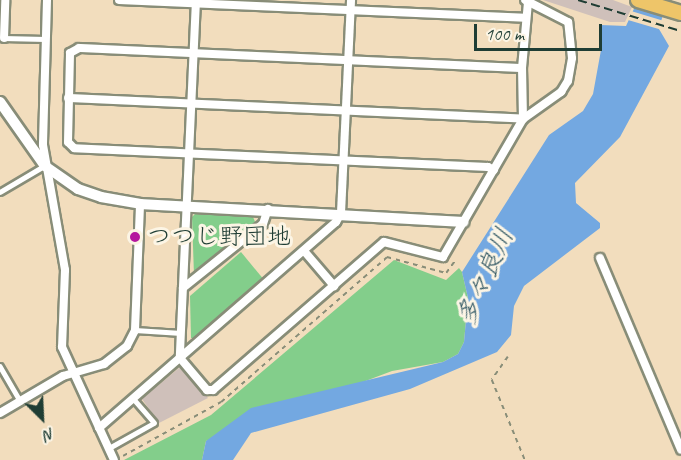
<!DOCTYPE html>
<meta charset="utf-8">
<style>
body{margin:0}
#map{position:relative;width:681px;height:460px;overflow:hidden;background:#f2ddbd;font-family:Caveat,"Klee One",sans-serif}
div>[style]{position:absolute}
.industrial>*{inset:0;background:#cfc0ba}
.green>*{inset:0;background:#83ce8b}
.water>*{inset:0;background:#73a8e1}
.pier>*{inset:0;background:#f2ddbd}
.path>*{height:1.5px;margin-top:-0.75px;transform-origin:0;background:repeating-linear-gradient(90deg,#888d78 0 4.5px,transparent 0 9px)}
.roads{filter:drop-shadow(2px 0 #888d78) drop-shadow(-2px 0 #888d78) drop-shadow(0 2px #888d78) drop-shadow(0 -2px #888d78)}
.service>*{height:4.5px;margin:-2.25px;padding:0 2.25px;transform-origin:2.25px;border-radius:2.25px;background:#fff}
.minor>*{height:8px;margin:-4px;padding:0 4px;transform-origin:4px;border-radius:4px;background:#fff}
.tertiary>*{height:10px;margin:-5px;padding:0 5px;transform-origin:5px;border-radius:5px;background:#fff}
.trunk>*{height:14px;margin:-7px;padding:0 7px;transform-origin:7px;border-radius:7px;background:#eec569}
.rail>*{height:2px;margin-top:-1px;transform-origin:0;background:repeating-linear-gradient(90deg,#1f3d34 0 9px,transparent 0 13.5px)}
.dots>*{width:16px;height:16px;translate:-50% -50%;box-sizing:border-box;border:3px solid #fcf5e5;border-radius:50%}
span{translate:-50% -50%;white-space:nowrap;text-align:center;line-height:1.15;-webkit-text-stroke:6px #fcf5e5;paint-order:stroke}
.poi-label{font-size:24px;color:#1f3d34}
.left{translate:0 -50%;text-align:left}
.water-label{font-size:26px;color:#385d68;font-style:italic}
.north{position:absolute;left:12px;top:388px;width:60px;height:60px;-webkit-text-stroke:4px #fcf5e5;paint-order:stroke;rotate:156deg;font-size:16px;font-weight:700;line-height:24px;text-align:center;color:#1f3d34}
.north::after{content:'';display:block;margin:auto;width:21px;height:27px;background:#1f3d34;clip-path:polygon(50% 0,100% 100%,50% 72%,0 100%)}
.scale{position:absolute;left:474px;top:24px;width:128px;height:27px;box-sizing:border-box;border:3px solid #1f3d34;border-top:0;padding-left:8px;font-size:18px;line-height:21px;white-space:nowrap;color:#1f3d34;-webkit-text-stroke:4px #fcf5e5;paint-order:stroke}
</style>
<div id="map">
<div class="industrial">
<div style="clip-path:polygon(543px 0,613px 0,632px 7px,625px 22px,610px 22px)"></div>
<div style="clip-path:polygon(179px 368px,185px 369px,208px 398px,159px 423px,142px 399px)"></div>
</div>
<div class="green">
<div style="clip-path:polygon(195px 214px,253px 217px,256px 224px,194px 275px,192px 217px)"></div>
<div style="clip-path:polygon(241px 252px,265px 281px,198px 338px,191px 338px,190px 296px)"></div>
<div style="clip-path:polygon(394px 260px,446px 280px,459px 268px,462px 272px,468px 298px,464px 342px,458px 354px,443px 362px,392px 371px,206px 441px,202px 460px,124px 460px,211px 415px)"></div>
</div>
<div class="water">
<div style="clip-path:polygon(638px 0,667px 0,659px 29px,669px 46px,620px 137px,575px 183px,576px 203px,600px 223px,600px 228px,524px 286px,514px 306px,511px 335px,497px 352px,410px 389px,251px 433px,233px 460px,202px 460px,206px 441px,251px 408px,443px 362px,458px 354px,464px 342px,468px 298px,462px 272px,549px 135px,583px 111px,593px 94px,601px 50px,601px 25px,626px 26px)"></div>
</div>
<div class="pier">
<div style="clip-path:polygon(631px 11px,664px 21px,662px 30px,628px 20px)"></div>
</div>
<div class="path">
<div style="left:508px;top:357px;width:28px;rotate:125deg"></div>
<div style="left:492px;top:380px;width:87px;rotate:67.6deg"></div>
<div style="left:123px;top:456px;width:112px;rotate:-28.9deg"></div>
<div style="left:221px;top:402px;width:220px;rotate:-41.1deg"></div>
<div style="left:387px;top:257px;width:61px;rotate:15.2deg"></div>
<div style="left:446px;top:273px;width:14px;rotate:-54deg"></div>
</div>
<div class="roads">
<div class="service">
<div style="left:3px;top:38px;width:42px;rotate:1.4deg"></div>
<div style="left:0;top:192px;width:51px;rotate:-30.6deg"></div>
<div style="left:135px;top:330px;width:46px;rotate:3.7deg"></div>
<div style="left:0;top:366px;width:39px;rotate:60deg"></div>
<div style="left:109px;top:448px;width:51px;rotate:-29.1deg"></div>
<div style="left:154px;top:423px;width:32px;rotate:-131deg"></div>
</div>
<div class="minor">
<div style="left:47px;top:0;width:145px;rotate:91.6deg"></div>
<div style="left:43px;top:145px;width:127px;rotate:80deg"></div>
<div style="left:65px;top:270px;width:77px;rotate:92.2deg"></div>
<div style="left:62px;top:347px;width:124px;rotate:65.3deg"></div>
<div style="left:119px;top:0;width:406px;rotate:2.5deg"></div>
<div style="left:196px;top:0;width:358px;rotate:92.6deg"></div>
<div style="left:180px;top:358px;width:42px;rotate:49.8deg"></div>
<div style="left:207px;top:390px;width:6px"></div>
<div style="left:213px;top:390px;width:226px;rotate:-40.9deg"></div>
<div style="left:384px;top:242px;width:61px;rotate:14.3deg"></div>
<div style="left:443px;top:257px;width:160px;rotate:-59.9deg"></div>
<div style="left:523px;top:119px;width:47px;rotate:-35.4deg"></div>
<div style="left:561px;top:92px;width:13px;rotate:-58deg"></div>
<div style="left:568px;top:81px;width:23px;rotate:-80deg"></div>
<div style="left:572px;top:58px;width:36px;rotate:-96deg"></div>
<div style="left:568px;top:22px;width:48px;rotate:-152.9deg"></div>
<div style="left:4px;top:38px;width:38px;rotate:-88deg"></div>
<div style="left:68px;top:98px;width:455px;rotate:2.6deg"></div>
<div style="left:523px;top:119px;width:51px;rotate:-91.1deg"></div>
<div style="left:522px;top:68px;width:66px;rotate:-84.8deg"></div>
<div style="left:494px;top:170px;width:7px;rotate:-153deg"></div>
<div style="left:488px;top:167px;width:414px;rotate:-177.4deg"></div>
<div style="left:74px;top:148px;width:8px;rotate:-135deg"></div>
<div style="left:68px;top:142px;width:89px;rotate:-88.7deg"></div>
<div style="left:70px;top:53px;width:10px;rotate:-29deg"></div>
<div style="left:79px;top:48px;width:443px;rotate:2.6deg"></div>
<div style="left:305px;top:252px;width:45px;rotate:49.5deg"></div>
<div style="left:600px;top:258px;width:208px;rotate:67.1deg"></div>
<div style="left:183px;top:288px;width:102px;rotate:-38.7deg"></div>
<div style="left:263px;top:224px;width:16px;rotate:-72deg"></div>
<div style="left:0;top:413px;width:73px;rotate:-30.4deg"></div>
<div style="left:63px;top:376px;width:43px;rotate:-16.3deg"></div>
<div style="left:104px;top:364px;width:29px;rotate:-38deg"></div>
<div style="left:127px;top:346px;width:18px;rotate:-63deg"></div>
<div style="left:135px;top:330px;width:126px;rotate:-87.7deg"></div>
<div style="left:99px;top:428px;width:314px;rotate:-41deg"></div>
<div style="left:336px;top:222px;width:10px;rotate:-61deg"></div>
<div style="left:341px;top:213px;width:213px;rotate:-87.3deg"></div>
</div>
<div class="tertiary">
<div style="left:0;top:102px;width:78px;rotate:54.9deg"></div>
<div style="left:45px;top:166px;width:40px;rotate:34.9deg"></div>
<div style="left:78px;top:189px;width:24px;rotate:19deg"></div>
<div style="left:101px;top:197px;width:40px;rotate:10deg"></div>
<div style="left:140px;top:204px;width:324px;rotate:3.2deg"></div>
</div>
<div class="trunk">
<div style="left:638px;top:0;width:45px;rotate:16.8deg"></div>
</div>
</div>
<div class="rail">
<div style="left:578px;top:0;width:108px;rotate:16.8deg"></div>
</div>
<div class="dots">
<div style="left:135px;top:237px;background:#b5179e"></div>
</div>
<div class="poi-label">
<span class="left" style="left:147px;top:237px">つつじ野団地</span>
</div>
<div class="water-label">
<span style="left:485px;top:277px;rotate:-66deg">多々良川</span>
</div>
<div class="north">N</div>
<div class="scale">100 m</div>
</div>
